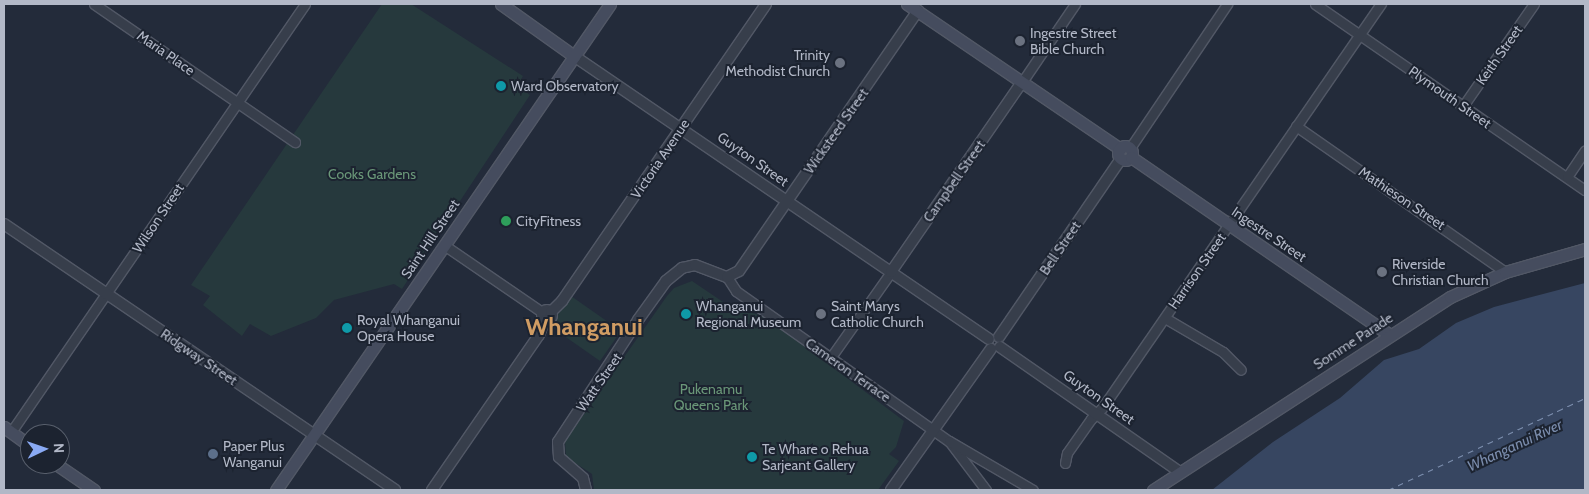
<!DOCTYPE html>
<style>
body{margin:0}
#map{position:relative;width:1589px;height:494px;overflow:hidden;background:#232b3a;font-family:Cabin,sans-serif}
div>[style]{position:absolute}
.green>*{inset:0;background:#26393d}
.water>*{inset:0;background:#374661}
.ferry>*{height:1px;margin-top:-0.5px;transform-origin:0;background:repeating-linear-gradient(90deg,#7b8dad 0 6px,transparent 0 11px)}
.roads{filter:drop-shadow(1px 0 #525866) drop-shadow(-1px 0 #525866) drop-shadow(0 1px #525866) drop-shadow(0 -1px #525866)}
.minor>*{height:9px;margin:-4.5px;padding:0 4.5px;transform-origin:4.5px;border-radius:4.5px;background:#373e4b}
.tertiary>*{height:10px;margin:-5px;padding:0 5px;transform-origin:5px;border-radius:5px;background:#373e4b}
.tertiary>.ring{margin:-5px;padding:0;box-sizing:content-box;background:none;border:10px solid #373e4b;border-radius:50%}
.secondary>*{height:11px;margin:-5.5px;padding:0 5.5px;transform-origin:5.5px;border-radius:5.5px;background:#454c5e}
.secondary>.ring{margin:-5.5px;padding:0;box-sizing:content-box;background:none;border:11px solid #454c5e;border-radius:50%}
.dots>*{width:14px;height:14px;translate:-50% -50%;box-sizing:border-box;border:2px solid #1c2330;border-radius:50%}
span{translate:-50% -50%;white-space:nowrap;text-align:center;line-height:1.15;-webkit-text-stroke:4px #1c2330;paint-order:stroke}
.poi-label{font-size:14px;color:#b2b8c7}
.left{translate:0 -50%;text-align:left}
.right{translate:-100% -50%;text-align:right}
.street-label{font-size:14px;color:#b2b8c7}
.park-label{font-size:14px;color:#6a9778}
.water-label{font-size:15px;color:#7b8dad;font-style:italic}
.town-label{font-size:24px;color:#d09c63;font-weight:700}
.frame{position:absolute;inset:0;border:5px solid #b2b8c7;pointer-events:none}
.north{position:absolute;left:20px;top:424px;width:50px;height:50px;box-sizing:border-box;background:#1c2330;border:1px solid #585f6c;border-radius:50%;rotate:87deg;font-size:14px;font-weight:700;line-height:20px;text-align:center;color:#b2b8c7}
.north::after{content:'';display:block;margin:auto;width:18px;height:22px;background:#8aaaf4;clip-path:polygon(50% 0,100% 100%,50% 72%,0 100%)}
</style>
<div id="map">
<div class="green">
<div style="clip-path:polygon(382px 4px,411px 4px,523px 76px,517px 86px,530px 95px,402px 289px,394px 284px,334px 300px,316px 318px,271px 336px,250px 324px,242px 336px,203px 305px,210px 296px,191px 285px)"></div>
<div style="clip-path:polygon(692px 281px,732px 308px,760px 315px,774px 323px,904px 421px,896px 447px,889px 454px,899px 461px,878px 490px,594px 490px,592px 474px,566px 457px,565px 441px,667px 296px,674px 288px)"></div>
<div style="clip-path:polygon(571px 296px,621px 331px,600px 361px,550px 326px)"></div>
</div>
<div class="water">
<div style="clip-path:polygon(1585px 283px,1585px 490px,1212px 490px,1273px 442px,1340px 398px,1384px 360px,1419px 349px,1456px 323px,1494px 307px)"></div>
</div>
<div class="ferry">
<div style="left:1388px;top:490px;width:217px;rotate:-25deg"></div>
</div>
<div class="roads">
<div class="minor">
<div style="left:94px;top:4px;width:244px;rotate:34.5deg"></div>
<div style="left:1315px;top:4px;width:328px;rotate:34.6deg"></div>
<div style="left:1022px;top:82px;width:94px;rotate:-55.8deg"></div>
<div style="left:1463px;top:106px;width:124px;rotate:-55.2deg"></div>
<div style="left:1296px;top:126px;width:255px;rotate:34.9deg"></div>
<div style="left:1130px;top:148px;width:174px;rotate:-56deg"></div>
<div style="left:1567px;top:177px;width:32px;rotate:-56deg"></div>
<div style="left:444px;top:245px;width:119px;rotate:34.4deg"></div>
<div style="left:727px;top:277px;width:17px;rotate:57deg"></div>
<div style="left:736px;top:291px;width:261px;rotate:35.2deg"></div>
<div style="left:1165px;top:318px;width:67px;rotate:30.4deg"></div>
<div style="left:1223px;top:352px;width:25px;rotate:45deg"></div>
<div style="left:831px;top:357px;width:104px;rotate:-54.8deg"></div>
<div style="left:11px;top:432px;width:519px;rotate:-55.51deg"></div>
<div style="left:1065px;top:463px;width:10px;rotate:-79deg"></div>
<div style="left:1067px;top:453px;width:42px;rotate:-54.8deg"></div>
<div style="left:1091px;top:419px;width:16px;rotate:-45deg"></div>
<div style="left:1102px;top:408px;width:491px;rotate:-55.4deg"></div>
<div style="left:986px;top:490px;width:61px;rotate:-127.1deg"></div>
<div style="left:949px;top:441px;width:97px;rotate:30.3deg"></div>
</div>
<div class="tertiary">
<div style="left:574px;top:56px;width:502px;rotate:34.29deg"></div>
<div style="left:4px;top:224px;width:473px;rotate:34.2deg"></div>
<div style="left:891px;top:272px;width:231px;rotate:-55.4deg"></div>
<div class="ring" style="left:542px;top:310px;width:0;height:0"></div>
<div style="left:551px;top:312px;width:16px;rotate:-45deg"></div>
<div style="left:562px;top:301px;width:360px;rotate:-55.5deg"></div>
<div style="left:999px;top:337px;width:216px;rotate:-55.6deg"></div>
<div style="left:1000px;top:347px;width:219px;rotate:34.8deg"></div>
<div style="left:432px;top:490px;width:188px;rotate:-55.4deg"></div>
<div style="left:539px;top:335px;width:16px;rotate:-68deg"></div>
<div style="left:586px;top:490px;width:12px;rotate:-104deg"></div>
<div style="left:583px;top:478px;width:32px;rotate:-139deg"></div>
<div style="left:559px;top:457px;width:15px;rotate:-94deg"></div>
<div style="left:558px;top:442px;width:146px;rotate:-56.7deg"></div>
<div style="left:638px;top:320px;width:48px;rotate:-54.3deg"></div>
<div style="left:666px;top:281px;width:21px;rotate:-39deg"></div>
<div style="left:682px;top:268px;width:13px;rotate:-13deg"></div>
<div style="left:695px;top:265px;width:34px;rotate:21deg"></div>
<div style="left:727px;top:277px;width:13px;rotate:-27deg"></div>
<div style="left:739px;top:271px;width:316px;rotate:-55.5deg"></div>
<div style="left:891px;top:490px;width:173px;rotate:-54.7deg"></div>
</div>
<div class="secondary">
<div style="left:501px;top:4px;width:90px;rotate:35.5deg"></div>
<div style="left:907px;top:4px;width:258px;rotate:34.2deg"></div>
<div class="ring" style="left:1118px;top:146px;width:3px;height:3px"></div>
<div style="left:1131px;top:157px;width:314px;rotate:34.5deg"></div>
<div style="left:4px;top:427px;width:32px;rotate:36deg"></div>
<div style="left:56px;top:464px;width:46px;rotate:34.4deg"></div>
<div style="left:276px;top:490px;width:590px;rotate:-55.5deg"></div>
<div style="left:1153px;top:490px;width:354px;rotate:-33deg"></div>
<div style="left:1450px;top:297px;width:60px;rotate:-24.4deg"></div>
<div style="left:1505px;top:272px;width:83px;rotate:-16deg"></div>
</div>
</div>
<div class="dots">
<div style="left:1020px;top:41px;background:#6b7280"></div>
<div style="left:840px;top:63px;background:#6b7280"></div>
<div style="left:501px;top:86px;background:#0f9aa8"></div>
<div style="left:506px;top:221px;background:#2e9e5b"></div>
<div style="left:1382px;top:272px;background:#6b7280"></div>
<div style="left:686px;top:314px;background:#0f9aa8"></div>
<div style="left:821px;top:314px;background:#6b7280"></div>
<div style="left:347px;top:328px;background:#0f9aa8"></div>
<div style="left:213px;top:454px;background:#5c6f8a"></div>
<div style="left:752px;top:457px;background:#0f9aa8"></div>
</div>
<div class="poi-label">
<span class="left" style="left:1030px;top:41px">Ingestre Street<br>Bible Church</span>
<span class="right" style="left:830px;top:63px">Trinity<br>Methodist Church</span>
<span class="left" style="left:511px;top:86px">Ward Observatory</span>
<span class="left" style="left:516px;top:221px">CityFitness</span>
<span class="left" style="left:1392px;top:272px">Riverside<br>Christian Church</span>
<span class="left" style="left:696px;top:314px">Whanganui<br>Regional Museum</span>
<span class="left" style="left:831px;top:314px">Saint Marys<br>Catholic Church</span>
<span class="left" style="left:357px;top:328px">Royal Whanganui<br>Opera House</span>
<span class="left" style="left:223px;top:454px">Paper Plus<br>Wanganui</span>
<span class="left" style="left:762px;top:457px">Te Whare o Rehua<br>Sarjeant Gallery</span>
</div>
<div class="street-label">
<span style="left:166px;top:53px;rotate:35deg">Maria Place</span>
<span style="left:1499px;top:55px;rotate:-55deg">Keith Street</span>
<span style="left:1450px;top:97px;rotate:35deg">Plymouth Street</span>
<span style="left:836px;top:131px;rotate:-55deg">Wicksteed Street</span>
<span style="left:660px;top:159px;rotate:-56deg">Victoria Avenue</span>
<span style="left:753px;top:159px;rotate:35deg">Guyton Street</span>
<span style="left:954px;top:181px;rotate:-55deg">Campbell Street</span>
<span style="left:1402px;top:198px;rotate:34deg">Mathieson Street</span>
<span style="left:158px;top:218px;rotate:-56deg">Wilson Street</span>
<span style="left:1269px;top:234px;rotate:34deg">Ingestre Street</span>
<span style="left:430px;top:239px;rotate:-56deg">Saint Hill Street</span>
<span style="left:1060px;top:248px;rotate:-56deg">Bell Street</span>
<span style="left:1197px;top:271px;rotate:-55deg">Harrison Street</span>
<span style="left:1353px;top:341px;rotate:-33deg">Somme Parade</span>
<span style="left:199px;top:357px;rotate:34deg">Ridgway Street</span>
<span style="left:848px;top:370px;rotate:35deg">Cameron Terrace</span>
<span style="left:599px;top:382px;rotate:-55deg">Watt Street</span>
<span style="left:1099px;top:397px;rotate:35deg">Guyton Street</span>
</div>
<div class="park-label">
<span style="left:372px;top:174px">Cooks Gardens</span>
<span style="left:711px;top:397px">Pukenamu<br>Queens Park</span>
</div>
<div class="water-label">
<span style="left:1515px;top:446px;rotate:-25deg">Whanganui River</span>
</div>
<div class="town-label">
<span style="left:584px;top:327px">Whanganui</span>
</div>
<div class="frame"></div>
<div class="north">N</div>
</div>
